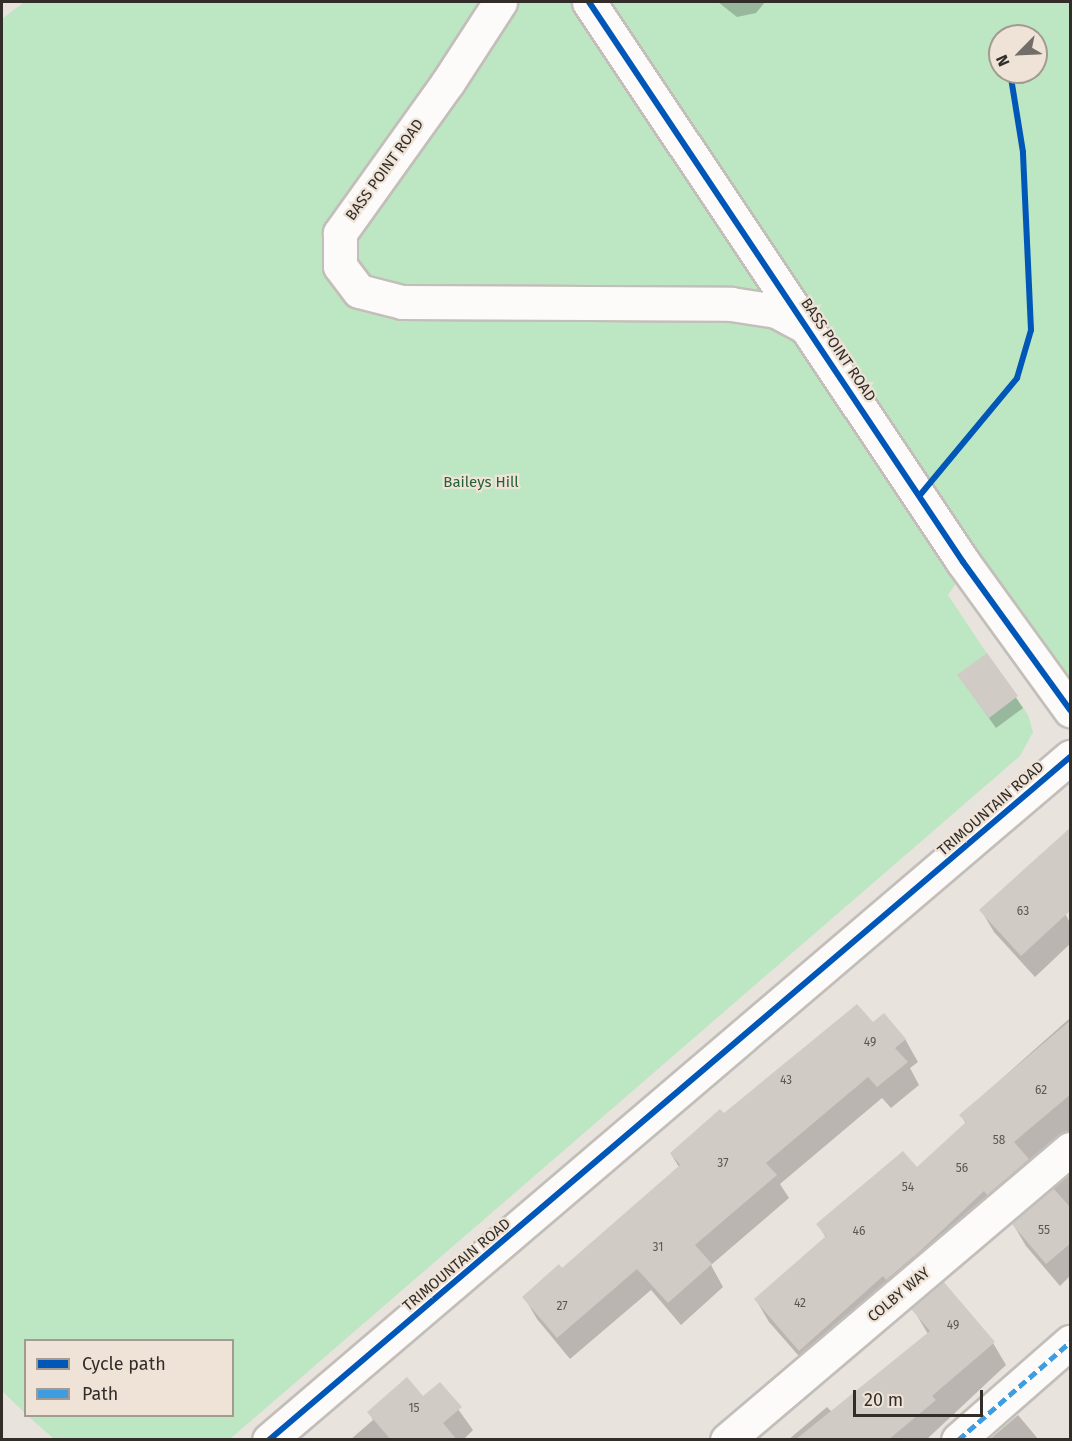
<!DOCTYPE html>
<style>
body{margin:0}
#map{position:relative;width:1072px;height:1441px;overflow:hidden;background:#e9e3dd;font-family:"Fira Sans",sans-serif}
div>[style]{position:absolute}
.green>*{inset:0;background:#bde6c3}
.shadow>*{inset:0;background:#0003}
.building>*{inset:0;background:#d1cbc6}
.roads{filter:drop-shadow(2px 0 #c3beb9) drop-shadow(-2px 0 #c3beb9) drop-shadow(0 2px #c3beb9) drop-shadow(0 -2px #c3beb9)}
.street>*{height:33px;margin:-16.5px;padding:0 16.5px;transform-origin:16.5px;border-radius:16.5px;background:#fcfbfa}
.quiet>*{height:4.5px;margin-top:-2.25px;transform-origin:0;background:repeating-linear-gradient(90deg,#3e9de1 0 9px,transparent 0 13.5px)}
.cycleway>*{height:6px;margin:-3px;padding:0 3px;transform-origin:3px;border-radius:3px;background:#0057b8}
span{translate:-50% -50%;white-space:nowrap;text-align:center;line-height:1.15;-webkit-text-stroke:4.5px #efe3d7;paint-order:stroke}
.number-label{font-size:12px;color:#5c5753}
.number-label span{-webkit-text-stroke-width:0}
.street-label{font-size:15px;color:#322d29}
.park-label{font-size:15px;color:#216238}
.frame{position:absolute;inset:0;border:3px solid #322d29;pointer-events:none}
.legend{position:absolute;left:24px;top:1339px;width:210px;height:78px;box-sizing:border-box;background:#efe3d7;border:2px solid #a39a91;margin:0;padding:8px 10px;list-style:none;font-size:18px;color:#322d29}
.legend li{display:flex;align-items:center;gap:12px;height:30px}
.legend b{width:30px;border:2px solid #a39a91}
.north{position:absolute;left:988px;top:24px;width:60px;height:60px;box-sizing:border-box;background:#efe3d7;border:2px solid #a39a91;border-radius:50%;rotate:246deg;font-size:16px;font-weight:700;line-height:24px;text-align:center;color:#322d29}
.north::after{content:'';display:block;margin:auto;width:21px;height:27px;background:#726d68;clip-path:polygon(50% 0,100% 100%,50% 72%,0 100%)}
.scale{position:absolute;left:853px;top:1390px;width:130px;height:27px;box-sizing:border-box;border:3px solid #322d29;border-top:0;padding-left:8px;font-size:18px;line-height:21px;white-space:nowrap;color:#322d29;-webkit-text-stroke:4px #efe3d7;paint-order:stroke}
</style>
<div id="map">
<div class="green">
<div style="clip-path:polygon(evenodd,24px 2px,1070px 2px,1070px 684px,977px 553px,948px 595px,1028px 715px,1033px 732px,1020px 756px,230px 1439px,54px 1439px,28px 1416px,232px 1416px,232px 1340px,26px 1340px,25px 1413px,2px 1391px,2px 19px,24px 2px,1000px 36px,1036px 36px,1036px 72px,1000px 72px,1000px 36px)"></div>
</div>
<div class="shadow">
<div style="clip-path:polygon(718px 2px,765px 2px,756px 13px,737px 17px)"></div>
<div style="clip-path:polygon(987px 655px,1023px 708px,996px 728px,966px 686px)"></div>
<div style="clip-path:polygon(981px 910px,1066px 915px,1070px 923px,1070px 944px,1035px 977px,994px 932px)"></div>
<div style="clip-path:polygon(1070px 1018px,1070px 1160px,813px 1372px,769px 1322px,756px 1300px,826px 1238px,818px 1224px,917px 1169px,966px 1124px,961px 1115px)"></div>
<div style="clip-path:polygon(873px 1024px,905px 1039px,918px 1062px,910px 1068px,919px 1085px,891px 1108px,882px 1098px,780px 1184px,789px 1198px,711px 1265px,723px 1287px,681px 1325px,651px 1290px,570px 1359px,537px 1319px,524px 1297px,562px 1270px,679px 1167px,671px 1154px,724px 1115px)"></div>
<div style="clip-path:polygon(1070px 1173px,1070px 1276px,1060px 1286px,1026px 1246px,1013px 1224px)"></div>
<div style="clip-path:polygon(913px 1309px,993px 1343px,1006px 1365px,926px 1440px,788px 1440px,827px 1407px,832px 1412px,928px 1334px)"></div>
<div style="clip-path:polygon(440px 1384px,473px 1430px,463px 1440px,350px 1440px,373px 1420px,369px 1412px,423px 1399px)"></div>
<div style="clip-path:polygon(1018px 1415px,1039px 1440px,989px 1440px)"></div>
</div>
<div class="building">
<div style="clip-path:polygon(987px 653px,1018px 696px,989px 718px,957px 675px)"></div>
<div style="clip-path:polygon(1071px 827px,1071px 910px,1021px 956px,979px 910px)"></div>
<div style="clip-path:polygon(857px 1004px,873px 1022px,884px 1013px,906px 1039px,895px 1048px,908px 1062px,877px 1087px,868px 1077px,766px 1163px,777px 1175px,695px 1245px,712px 1264px,668px 1303px,637px 1269px,557px 1338px,522px 1297px,559px 1264px,562px 1268px,680px 1165px,670px 1153px,720px 1109px,724px 1113px)"></div>
<div style="clip-path:polygon(1071px 1020px,1071px 1094px,1014px 1142px,1029px 1159px,987px 1195px,984px 1191px,919px 1252px,886px 1280px,883px 1276px,799px 1351px,754px 1299px,826px 1236px,816px 1224px,903px 1151px,917px 1167px,966px 1122px,959px 1115px)"></div>
<div style="clip-path:polygon(1053px 1188px,1071px 1208px,1071px 1243px,1046px 1264px,1011px 1223px)"></div>
<div style="clip-path:polygon(943px 1281px,995px 1342px,932px 1396px,936px 1400px,888px 1440px,795px 1440px,930px 1331px,911px 1309px)"></div>
<div style="clip-path:polygon(407px 1377px,423px 1396px,440px 1382px,462px 1407px,443px 1423px,457px 1440px,391px 1440px,367px 1412px)"></div>
</div>
<div class="roads">
<div class="street">
<div style="left:500px;top:2px;width:95px;rotate:123deg"></div>
<div style="left:448px;top:82px;width:186px;rotate:125.6deg"></div>
<div style="left:340px;top:233px;width:33px;rotate:90deg"></div>
<div style="left:340px;top:266px;width:31px;rotate:53deg"></div>
<div style="left:359px;top:291px;width:44px;rotate:14.3deg"></div>
<div style="left:402px;top:302px;width:329px;rotate:0.3deg"></div>
<div style="left:731px;top:304px;width:46px;rotate:8.8deg"></div>
<div style="left:776px;top:311px;width:36px;rotate:28deg"></div>
<div style="left:589px;top:2px;width:673px;rotate:56.26deg"></div>
<div style="left:963px;top:562px;width:183px;rotate:54.1deg"></div>
<div style="left:269px;top:1440px;width:1053px;rotate:-40.45deg"></div>
<div style="left:727px;top:1440px;width:450px;rotate:-40.3deg"></div>
<div style="left:958px;top:1440px;width:149px;rotate:-41.2deg"></div>
</div>
</div>
<div class="quiet">
<div style="left:958px;top:1440px;width:149px;rotate:-41.2deg"></div>
</div>
<div class="cycleway">
<div style="left:589px;top:2px;width:673px;rotate:56.26deg"></div>
<div style="left:963px;top:562px;width:183px;rotate:54.1deg"></div>
<div style="left:920px;top:495px;width:152px;rotate:-50.3deg"></div>
<div style="left:1017px;top:378px;width:50px;rotate:-73.7deg"></div>
<div style="left:1031px;top:330px;width:178px;rotate:-92.6deg"></div>
<div style="left:1023px;top:152px;width:81px;rotate:-99.2deg"></div>
<div style="left:269px;top:1440px;width:1053px;rotate:-40.45deg"></div>
</div>
<div class="number-label">
<span style="left:1023px;top:912px">63</span>
<span style="left:870px;top:1043px">49</span>
<span style="left:786px;top:1081px">43</span>
<span style="left:1041px;top:1091px">62</span>
<span style="left:999px;top:1141px">58</span>
<span style="left:723px;top:1164px">37</span>
<span style="left:962px;top:1169px">56</span>
<span style="left:908px;top:1188px">54</span>
<span style="left:1044px;top:1231px">55</span>
<span style="left:859px;top:1232px">46</span>
<span style="left:658px;top:1248px">31</span>
<span style="left:800px;top:1304px">42</span>
<span style="left:562px;top:1307px">27</span>
<span style="left:953px;top:1326px">49</span>
<span style="left:414px;top:1409px">15</span>
</div>
<div class="street-label">
<span style="left:385px;top:170px;rotate:-54deg">BASS POINT ROAD</span>
<span style="left:838px;top:350px;rotate:56deg">BASS POINT ROAD</span>
<span style="left:991px;top:809px;rotate:-41deg">TRIMOUNTAIN ROAD</span>
<span style="left:457px;top:1265px;rotate:-40deg">TRIMOUNTAIN ROAD</span>
<span style="left:899px;top:1295px;rotate:-40deg">COLBY WAY</span>
</div>
<div class="park-label">
<span style="left:481px;top:483px">Baileys Hill</span>
</div>
<div class="frame"></div>
<ul class="legend">
<li><b style="height:8px;background:#0057b8"></b>Cycle path</li>
<li><b style="height:8px;background:#3e9de1"></b>Path</li>
</ul>
<div class="north">N</div>
<div class="scale">20 m</div>
</div>
